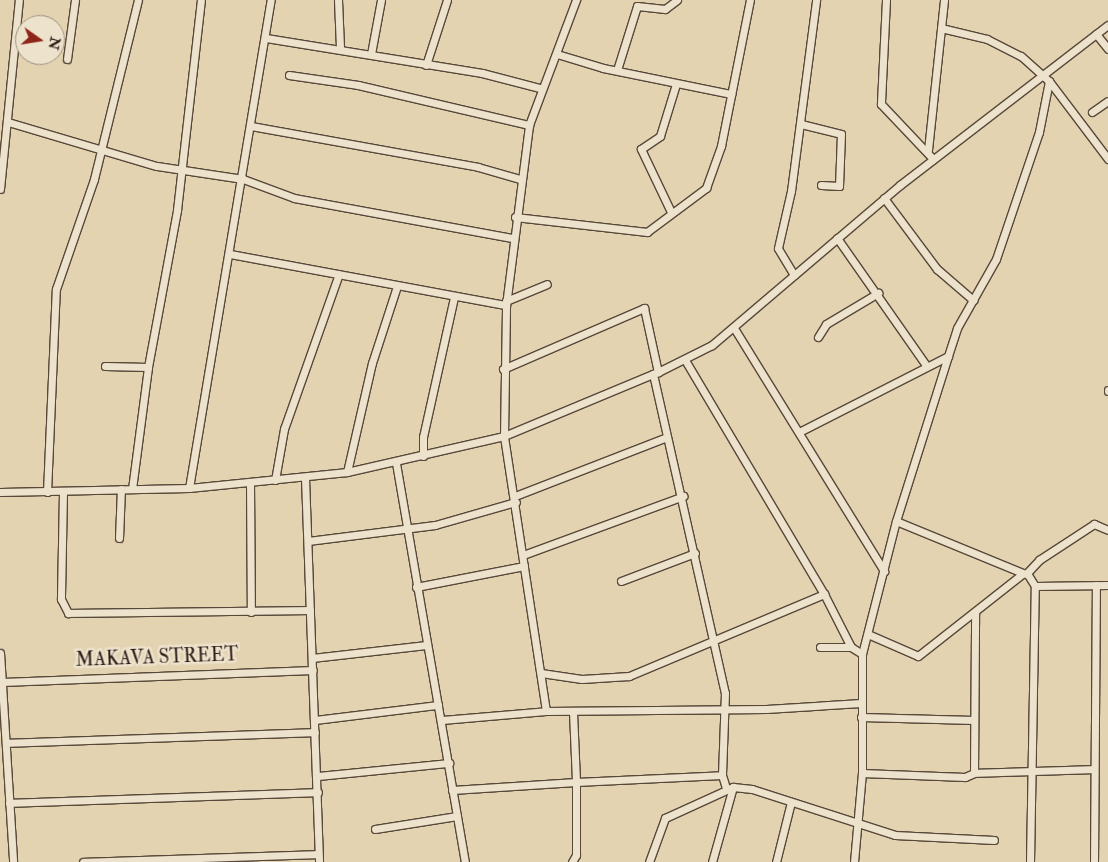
<!DOCTYPE html>
<style>
body{margin:0}
#map{position:relative;width:1108px;height:862px;overflow:hidden;background:#e3d3b0;font-family:"IM FELL Double Pica",serif}
div>[style]{position:absolute}
.roads{filter:drop-shadow(1px 0 #57483a) drop-shadow(-1px 0 #57483a) drop-shadow(0 1px #57483a) drop-shadow(0 -1px #57483a)}
.street>*{height:7px;margin:-3.5px;padding:0 3.5px;transform-origin:3.5px;border-radius:3.5px;background:#ede2cc}
span{translate:-50% -50%;white-space:nowrap;text-align:center;line-height:1.15;-webkit-text-stroke:5px #ede2cc;paint-order:stroke}
.street-label{font-size:19px;color:#281912}
.north{position:absolute;left:15px;top:15px;width:50px;height:50px;box-sizing:border-box;background:#ede2cc;border:1px solid #9e9282;border-radius:50%;rotate:103deg;font-size:14px;font-weight:700;line-height:20px;text-align:center;color:#281912}
.north::after{content:'';display:block;margin:auto;width:18px;height:22px;background:#8f2418;clip-path:polygon(50% 0,100% 100%,50% 72%,0 100%)}
</style>
<div id="map">
<div class="roads">
<div class="street">
<div style="left:338px;top:0;width:47px;rotate:87.6deg"></div>
<div style="left:886px;top:0;width:104px;rotate:92.8deg"></div>
<div style="left:881px;top:104px;width:76px;rotate:46.6deg"></div>
<div style="left:941px;top:28px;width:47px;rotate:13.4deg"></div>
<div style="left:987px;top:39px;width:38px;rotate:27deg"></div>
<div style="left:1021px;top:56px;width:38px;rotate:42deg"></div>
<div style="left:1049px;top:81px;width:98px;rotate:52.9deg"></div>
<div style="left:1096px;top:34px;width:19px;rotate:51deg"></div>
<div style="left:266px;top:38px;width:219px;rotate:9.2deg"></div>
<div style="left:482px;top:73px;width:59px;rotate:14.7deg"></div>
<div style="left:371px;top:54px;width:55px;rotate:-79.5deg"></div>
<div style="left:557px;top:54px;width:48px;rotate:16.9deg"></div>
<div style="left:603px;top:68px;width:131px;rotate:11.5deg"></div>
<div style="left:67px;top:59px;width:60px;rotate:-82.3deg"></div>
<div style="left:426px;top:65px;width:68px;rotate:-72.1deg"></div>
<div style="left:617px;top:70px;width:67px;rotate:-72.6deg"></div>
<div style="left:637px;top:6px;width:28px;rotate:6deg"></div>
<div style="left:665px;top:9px;width:15px;rotate:-37deg"></div>
<div style="left:289px;top:75px;width:70px;rotate:8.2deg"></div>
<div style="left:358px;top:85px;width:176px;rotate:13.2deg"></div>
<div style="left:1092px;top:112px;width:19px;rotate:-35deg"></div>
<div style="left:8px;top:122px;width:155px;rotate:16.5deg"></div>
<div style="left:157px;top:166px;width:87px;rotate:8.6deg"></div>
<div style="left:243px;top:179px;width:54px;rotate:20.4deg"></div>
<div style="left:294px;top:198px;width:223px;rotate:10.4deg"></div>
<div style="left:801px;top:124px;width:41px;rotate:14deg"></div>
<div style="left:841px;top:134px;width:52px;rotate:92.2deg"></div>
<div style="left:839px;top:186px;width:18px;rotate:-177deg"></div>
<div style="left:251px;top:126px;width:231px;rotate:10.2deg"></div>
<div style="left:478px;top:167px;width:44px;rotate:15.9deg"></div>
<div style="left:928px;top:150px;width:151px;rotate:-83.9deg"></div>
<div style="left:0;top:189px;width:190px;rotate:-84.3deg"></div>
<div style="left:884px;top:198px;width:89px;rotate:53.3deg"></div>
<div style="left:937px;top:269px;width:48px;rotate:40.7deg"></div>
<div style="left:671px;top:212px;width:70px;rotate:-115.5deg"></div>
<div style="left:641px;top:149px;width:23px;rotate:-34deg"></div>
<div style="left:660px;top:136px;width:54px;rotate:-72.9deg"></div>
<div style="left:515px;top:217px;width:133px;rotate:6.5deg"></div>
<div style="left:647px;top:232px;width:74px;rotate:-36.7deg"></div>
<div style="left:706px;top:188px;width:45px;rotate:-70.3deg"></div>
<div style="left:721px;top:146px;width:149px;rotate:-78.8deg"></div>
<div style="left:837px;top:238px;width:155px;rotate:55deg"></div>
<div style="left:230px;top:254px;width:281px;rotate:10.5deg"></div>
<div style="left:794px;top:275px;width:31px;rotate:-121deg"></div>
<div style="left:778px;top:248px;width:58px;rotate:-77.2deg"></div>
<div style="left:791px;top:191px;width:193px;rotate:-82.5deg"></div>
<div style="left:506px;top:301px;width:44px;rotate:-22.5deg"></div>
<div style="left:734px;top:328px;width:286px;rotate:58.3deg"></div>
<div style="left:818px;top:337px;width:15px;rotate:-58deg"></div>
<div style="left:826px;top:324px;width:61px;rotate:-30.8deg"></div>
<div style="left:685px;top:360px;width:272px;rotate:59.3deg"></div>
<div style="left:824px;top:594px;width:59px;rotate:63deg"></div>
<div style="left:851px;top:647px;width:13px;rotate:32deg"></div>
<div style="left:105px;top:366px;width:43px;rotate:1.3deg"></div>
<div style="left:503px;top:369px;width:154px;rotate:-23.4deg"></div>
<div style="left:644px;top:308px;width:66px;rotate:77.7deg"></div>
<div style="left:653px;top:374px;width:327px;rotate:77.3deg"></div>
<div style="left:725px;top:693px;width:82px;rotate:92.1deg"></div>
<div style="left:722px;top:775px;width:14px;rotate:73deg"></div>
<div style="left:1108px;top:390px;width:1px;rotate:90deg"></div>
<div style="left:799px;top:432px;width:167px;rotate:-27deg"></div>
<div style="left:423px;top:456px;width:19px;rotate:-90deg"></div>
<div style="left:423px;top:437px;width:143px;rotate:-77.5deg"></div>
<div style="left:396px;top:463px;width:405px;rotate:80.2deg"></div>
<div style="left:347px;top:472px;width:112px;rotate:-77.1deg"></div>
<div style="left:372px;top:363px;width:81px;rotate:-72deg"></div>
<div style="left:305px;top:478px;width:384px;rotate:87.9deg"></div>
<div style="left:275px;top:480px;width:52px;rotate:-80deg"></div>
<div style="left:284px;top:429px;width:164px;rotate:-70.5deg"></div>
<div style="left:250px;top:482px;width:130px;rotate:89.6deg"></div>
<div style="left:189px;top:488px;width:495px;rotate:-80.5deg"></div>
<div style="left:132px;top:489px;width:123px;rotate:-82.5deg"></div>
<div style="left:148px;top:367px;width:160px;rotate:-79.5deg"></div>
<div style="left:177px;top:210px;width:211px;rotate:-83.5deg"></div>
<div style="left:0;top:492px;width:189px;rotate:-1.2deg"></div>
<div style="left:189px;top:488px;width:159px;rotate:-5.8deg"></div>
<div style="left:347px;top:472px;width:161px;rotate:-12.9deg"></div>
<div style="left:504px;top:436px;width:167px;rotate:-22.6deg"></div>
<div style="left:658px;top:372px;width:60px;rotate:-26.6deg"></div>
<div style="left:712px;top:345px;width:247px;rotate:-40.4deg"></div>
<div style="left:900px;top:185px;width:262px;rotate:-37.6deg"></div>
<div style="left:47px;top:492px;width:203px;rotate:-87.5deg"></div>
<div style="left:56px;top:289px;width:116px;rotate:-70.9deg"></div>
<div style="left:94px;top:179px;width:184px;rotate:-76.2deg"></div>
<div style="left:63px;top:492px;width:107px;rotate:91.1deg"></div>
<div style="left:61px;top:599px;width:16px;rotate:63deg"></div>
<div style="left:68px;top:613px;width:242px;rotate:-0.7deg"></div>
<div style="left:515px;top:496px;width:163px;rotate:-21.2deg"></div>
<div style="left:896px;top:521px;width:139px;rotate:22.3deg"></div>
<div style="left:119px;top:538px;width:49px;rotate:-87.7deg"></div>
<div style="left:308px;top:541px;width:128px;rotate:-7.2deg"></div>
<div style="left:435px;top:525px;width:84px;rotate:-15.9deg"></div>
<div style="left:523px;top:555px;width:171px;rotate:-20.2deg"></div>
<div style="left:621px;top:581px;width:79px;rotate:-20.7deg"></div>
<div style="left:1035px;top:586px;width:73px;rotate:-0.8deg"></div>
<div style="left:416px;top:587px;width:110px;rotate:-11deg"></div>
<div style="left:870px;top:635px;width:52px;rotate:23.6deg"></div>
<div style="left:918px;top:656px;width:131px;rotate:-38.2deg"></div>
<div style="left:820px;top:647px;width:31px"></div>
<div style="left:0;top:653px;width:209px;rotate:86.4deg"></div>
<div style="left:312px;top:658px;width:115px;rotate:-6.5deg"></div>
<div style="left:541px;top:673px;width:41px;rotate:8.3deg"></div>
<div style="left:582px;top:679px;width:47px;rotate:-3.7deg"></div>
<div style="left:629px;top:676px;width:212px;rotate:-22.8deg"></div>
<div style="left:2px;top:682px;width:311px;rotate:-2.2deg"></div>
<div style="left:546px;top:711px;width:278px;rotate:-98.7deg"></div>
<div style="left:504px;top:436px;width:131px;rotate:-89.1deg"></div>
<div style="left:506px;top:305px;width:181px;rotate:-82.7deg"></div>
<div style="left:529px;top:125px;width:134px;rotate:-69.4deg"></div>
<div style="left:573px;top:712px;width:70px;rotate:87.5deg"></div>
<div style="left:576px;top:782px;width:146px;rotate:-2.7deg"></div>
<div style="left:861px;top:717px;width:113px;rotate:1.5deg"></div>
<div style="left:315px;top:720px;width:124px;rotate:-7deg"></div>
<div style="left:442px;top:720px;width:104px;rotate:-4.9deg"></div>
<div style="left:546px;top:711px;width:220px;rotate:-0.5deg"></div>
<div style="left:766px;top:709px;width:95px;rotate:-3.6deg"></div>
<div style="left:6px;top:743px;width:309px;rotate:-2deg"></div>
<div style="left:862px;top:773px;width:103px;rotate:2.2deg"></div>
<div style="left:965px;top:777px;width:10px;rotate:-24deg"></div>
<div style="left:974px;top:773px;width:161px;rotate:-89.6deg"></div>
<div style="left:974px;top:773px;width:119px;rotate:-1.9deg"></div>
<div style="left:318px;top:776px;width:132px;rotate:-5.7deg"></div>
<div style="left:452px;top:790px;width:124px;rotate:-3.7deg"></div>
<div style="left:576px;top:782px;width:73px;rotate:90deg"></div>
<div style="left:576px;top:855px;width:8px;rotate:120deg"></div>
<div style="left:9px;top:803px;width:309px;rotate:-2deg"></div>
<div style="left:375px;top:829px;width:83px;rotate:-9deg"></div>
<div style="left:83px;top:862px;width:235px;rotate:-1.9deg"></div>
<div style="left:649px;top:862px;width:47px;rotate:-70deg"></div>
<div style="left:665px;top:818px;width:75px;rotate:-24.5deg"></div>
<div style="left:733px;top:787px;width:19px;rotate:6deg"></div>
<div style="left:752px;top:789px;width:150px;rotate:17.8deg"></div>
<div style="left:895px;top:835px;width:99px;rotate:2.9deg"></div>
<div style="left:712px;top:862px;width:78px;rotate:-74.4deg"></div>
<div style="left:776px;top:862px;width:62px;rotate:-76deg"></div>
<div style="left:854px;top:862px;width:89px;rotate:-84.9deg"></div>
<div style="left:862px;top:773px;width:119px;rotate:-90deg"></div>
<div style="left:862px;top:654px;width:137px;rotate:-75.7deg"></div>
<div style="left:896px;top:521px;width:173px;rotate:-72.5deg"></div>
<div style="left:948px;top:356px;width:29px;rotate:-72deg"></div>
<div style="left:957px;top:328px;width:79px;rotate:-60.5deg"></div>
<div style="left:996px;top:259px;width:134px;rotate:-71.3deg"></div>
<div style="left:1039px;top:132px;width:52px;rotate:-78.9deg"></div>
<div style="left:1030px;top:862px;width:276px;rotate:-89deg"></div>
<div style="left:1035px;top:586px;width:15px;rotate:-122deg"></div>
<div style="left:1027px;top:573px;width:18px;rotate:-47deg"></div>
<div style="left:1039px;top:560px;width:66px;rotate:-33.2deg"></div>
<div style="left:1094px;top:524px;width:15px;rotate:23deg"></div>
<div style="left:1094px;top:862px;width:277px;rotate:-89.6deg"></div>
</div>
</div>
<div class="street-label">
<span style="left:157px;top:658px;rotate:-2deg">MAKAVA STREET</span>
</div>
<div class="north">N</div>
</div>
